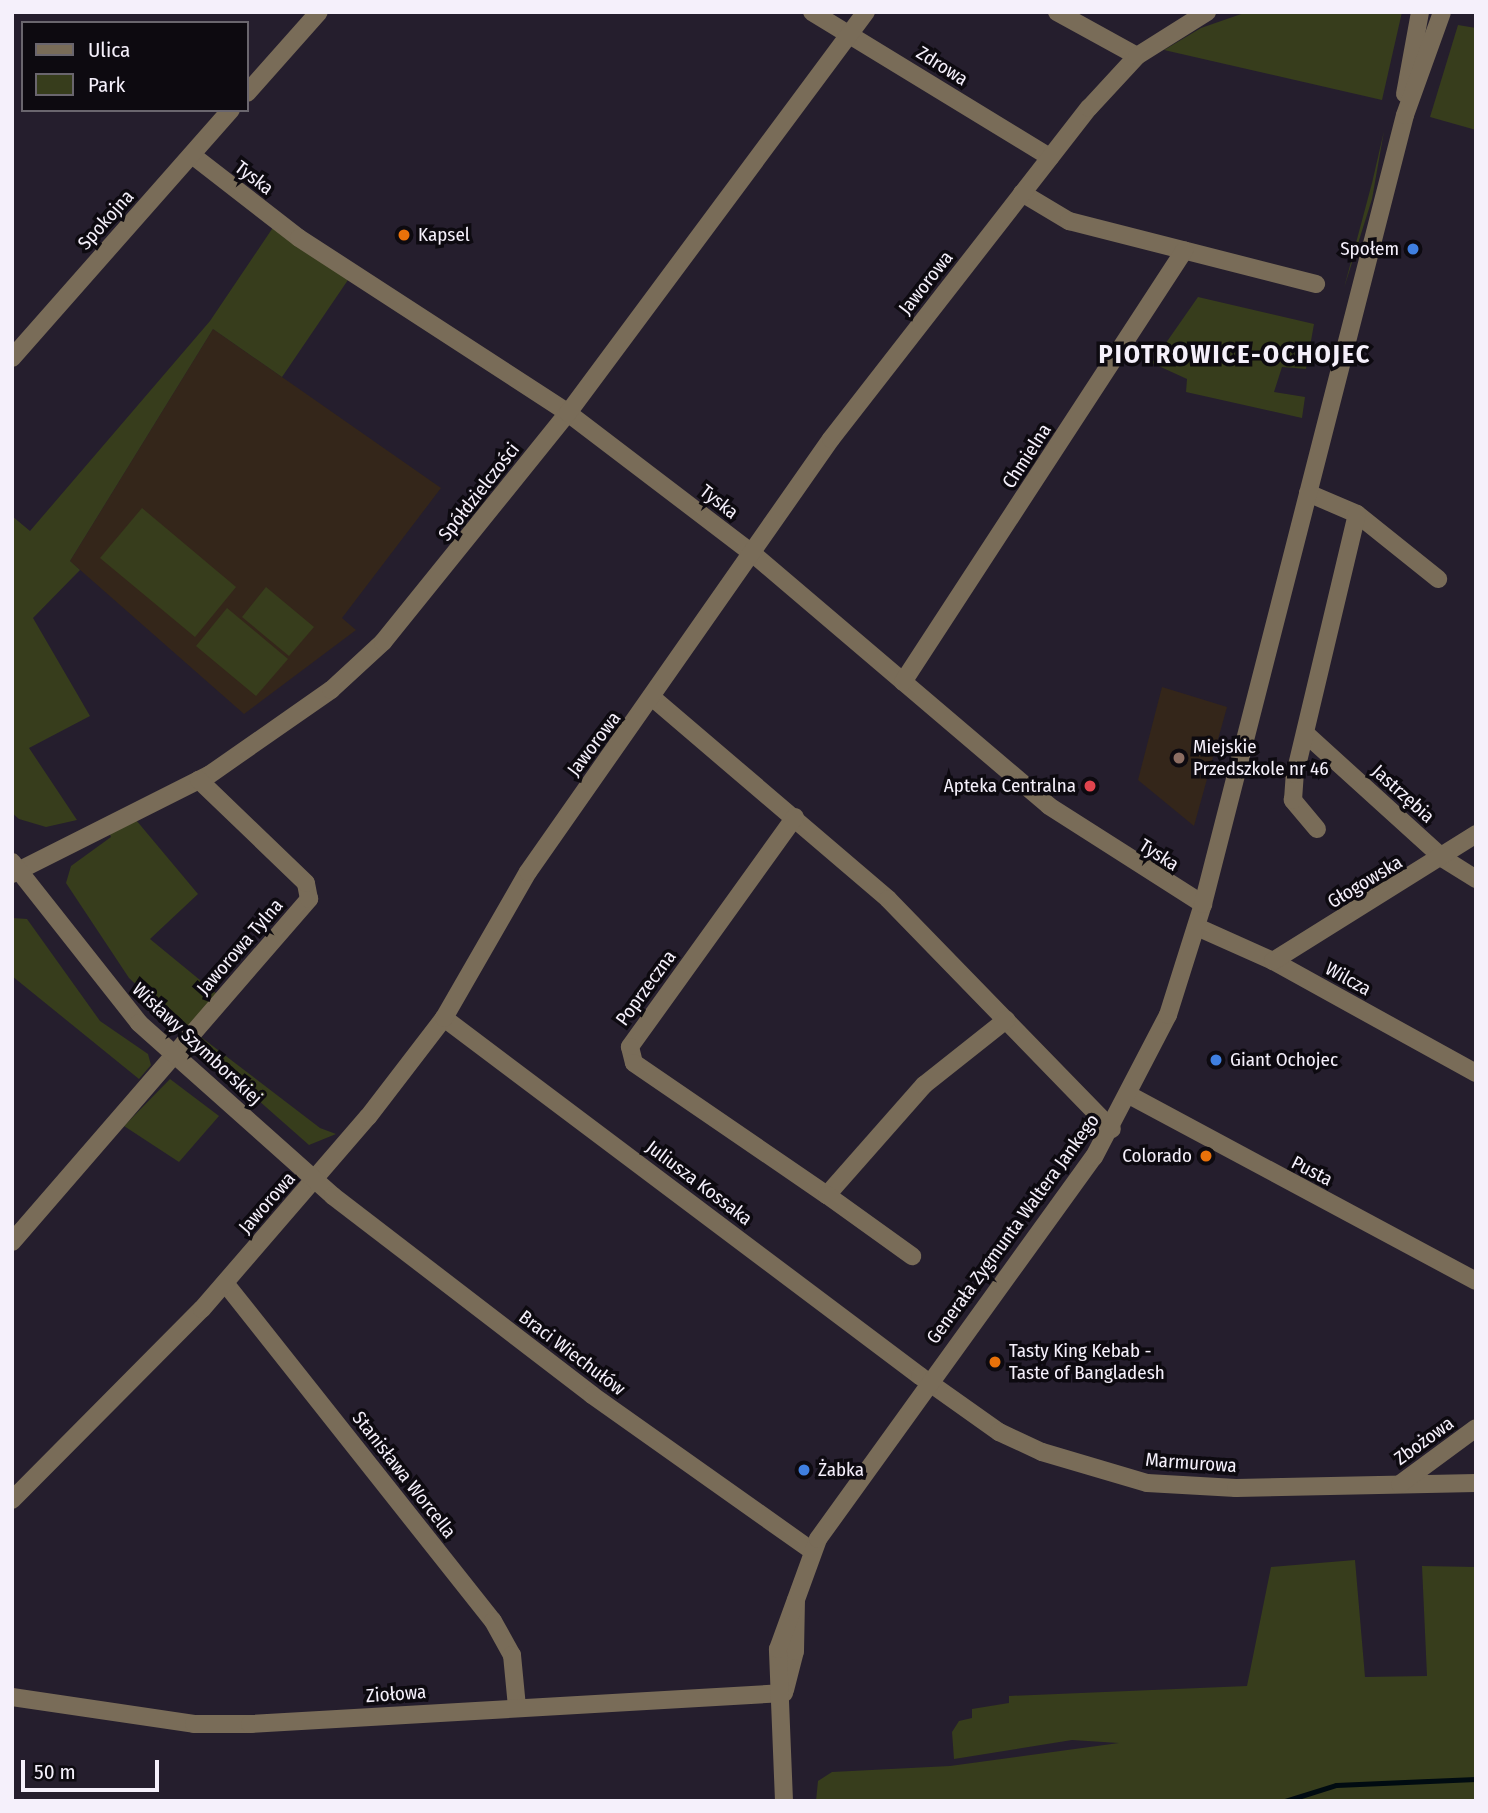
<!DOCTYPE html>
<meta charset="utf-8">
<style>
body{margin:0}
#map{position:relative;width:1488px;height:1813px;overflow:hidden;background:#251e2d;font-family:"Fira Sans Condensed",sans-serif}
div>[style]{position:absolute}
.education>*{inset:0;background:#34261a}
.green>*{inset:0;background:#373d1c}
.stream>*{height:5px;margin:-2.5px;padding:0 2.5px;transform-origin:2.5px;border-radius:2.5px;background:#000b11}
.minor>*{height:18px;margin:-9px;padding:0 9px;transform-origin:9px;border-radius:9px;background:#796c58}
.tertiary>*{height:18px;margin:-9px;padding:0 9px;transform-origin:9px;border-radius:9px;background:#796c58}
.dots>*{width:19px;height:19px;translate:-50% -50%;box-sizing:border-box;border:4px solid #0d0a10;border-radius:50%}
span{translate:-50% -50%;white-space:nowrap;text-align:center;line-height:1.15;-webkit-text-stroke:7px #0d0a10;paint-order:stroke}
.street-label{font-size:19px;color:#f5f0fb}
.poi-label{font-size:19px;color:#f5f0fb}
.left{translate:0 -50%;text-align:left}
.right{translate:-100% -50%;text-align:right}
.district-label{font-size:26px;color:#f5f0fb;font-weight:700;letter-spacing:2px}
.frame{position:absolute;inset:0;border:14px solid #f5f0fb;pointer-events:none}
.legend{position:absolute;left:21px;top:21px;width:228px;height:91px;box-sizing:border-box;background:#0d0a10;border:2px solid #6a666e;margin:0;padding:9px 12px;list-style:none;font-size:21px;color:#f5f0fb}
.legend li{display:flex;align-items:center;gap:14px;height:35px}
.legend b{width:35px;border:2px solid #6a666e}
.scale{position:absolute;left:21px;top:1760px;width:138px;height:32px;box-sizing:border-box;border:4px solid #f5f0fb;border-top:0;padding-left:9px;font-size:21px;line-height:24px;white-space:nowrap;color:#f5f0fb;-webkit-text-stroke:5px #0d0a10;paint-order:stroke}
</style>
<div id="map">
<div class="education">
<div style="clip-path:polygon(213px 329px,441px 488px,342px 618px,356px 630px,244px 714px,70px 561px)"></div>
<div style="clip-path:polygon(1162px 687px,1227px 707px,1194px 826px,1138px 780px)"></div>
</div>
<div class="green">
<div style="clip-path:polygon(1247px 12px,1402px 12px,1382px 100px,1164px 50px,1201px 28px)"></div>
<div style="clip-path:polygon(1458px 25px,1476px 28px,1476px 130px,1430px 117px)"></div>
<div style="clip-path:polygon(1384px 131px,1372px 199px,1344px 288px,1372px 183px)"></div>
<div style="clip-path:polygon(274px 226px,350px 277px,282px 377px,213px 329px,70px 561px,80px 570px,33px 618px,90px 716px,29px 748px,77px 820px,46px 827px,19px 819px,12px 813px,12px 516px,30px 531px,210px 321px)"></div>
<div style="clip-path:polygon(1198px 297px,1314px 324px,1306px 369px,1282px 367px,1274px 392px,1305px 397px,1302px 418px,1186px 392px,1187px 379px,1152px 363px)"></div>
<div style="clip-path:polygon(142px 508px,236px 587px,195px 637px,100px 558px)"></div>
<div style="clip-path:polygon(266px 587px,314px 627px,289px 656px,242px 617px)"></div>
<div style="clip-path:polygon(227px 608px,288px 659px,256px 696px,196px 646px)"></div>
<div style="clip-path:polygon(136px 820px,198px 894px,150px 939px,217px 994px,186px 1031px,129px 978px,66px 883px,71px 866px,111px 837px,109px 832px)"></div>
<div style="clip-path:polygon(12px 918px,27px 919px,100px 1021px,148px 1054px,151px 1065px,139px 1079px,12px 976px)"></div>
<div style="clip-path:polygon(201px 1037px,320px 1128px,336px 1134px,309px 1145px,206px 1054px,197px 1041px)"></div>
<div style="clip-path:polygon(170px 1079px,219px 1116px,179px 1162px,124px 1126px)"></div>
<div style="clip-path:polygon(1355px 1560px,1365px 1677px,1427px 1676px,1422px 1566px,1476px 1567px,1476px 1801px,816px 1801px,818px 1781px,832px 1772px,950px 1766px,1119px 1743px,1072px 1740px,954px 1759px,952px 1732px,959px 1721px,972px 1718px,972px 1709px,1009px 1703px,1009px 1696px,1247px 1686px,1271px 1567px)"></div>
</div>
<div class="stream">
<div style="left:1285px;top:1801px;width:53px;rotate:-17.4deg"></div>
<div style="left:1336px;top:1785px;width:140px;rotate:-2.5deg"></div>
</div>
<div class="minor">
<div style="left:812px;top:12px;width:279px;rotate:31.4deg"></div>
<div style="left:1057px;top:12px;width:91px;rotate:28.8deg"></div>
<div style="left:192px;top:155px;width:135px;rotate:37.8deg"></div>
<div style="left:299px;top:238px;width:321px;rotate:33deg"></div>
<div style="left:568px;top:413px;width:231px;rotate:37.3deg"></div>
<div style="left:752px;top:553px;width:390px;rotate:40.4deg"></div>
<div style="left:1049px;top:806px;width:183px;rotate:32.5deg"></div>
<div style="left:1022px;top:193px;width:55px;rotate:30.8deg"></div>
<div style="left:1069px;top:221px;width:255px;rotate:14.3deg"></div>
<div style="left:1308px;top:493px;width:53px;rotate:23.2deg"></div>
<div style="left:1357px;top:514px;width:104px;rotate:38.7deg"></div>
<div style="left:903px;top:682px;width:515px;rotate:-56.9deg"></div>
<div style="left:654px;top:699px;width:308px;rotate:40.5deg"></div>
<div style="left:888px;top:899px;width:321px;rotate:45.8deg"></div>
<div style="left:1306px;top:734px;width:186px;rotate:42.2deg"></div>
<div style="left:1444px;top:859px;width:38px;rotate:32deg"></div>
<div style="left:795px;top:817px;width:283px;rotate:125.7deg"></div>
<div style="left:630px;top:1047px;width:16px;rotate:76deg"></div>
<div style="left:634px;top:1063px;width:234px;rotate:34.4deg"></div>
<div style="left:827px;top:1195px;width:147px;rotate:-48.6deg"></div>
<div style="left:924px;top:1085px;width:105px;rotate:-38.4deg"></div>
<div style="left:1317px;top:829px;width:38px;rotate:-130deg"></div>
<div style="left:1293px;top:800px;width:26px;rotate:-86deg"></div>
<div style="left:1295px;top:774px;width:267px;rotate:-76.6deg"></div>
<div style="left:12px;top:874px;width:220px;rotate:-26.7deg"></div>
<div style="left:209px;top:775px;width:149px;rotate:-34.9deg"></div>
<div style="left:331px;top:690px;width:71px;rotate:-42.7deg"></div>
<div style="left:383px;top:642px;width:294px;rotate:-51.1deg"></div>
<div style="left:568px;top:413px;width:500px;rotate:-53.4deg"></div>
<div style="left:1197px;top:927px;width:83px;rotate:24.1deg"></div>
<div style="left:1273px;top:961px;width:232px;rotate:28.9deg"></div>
<div style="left:1273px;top:961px;width:239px;rotate:-32deg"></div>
<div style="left:444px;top:1018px;width:596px;rotate:36.95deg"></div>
<div style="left:920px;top:1376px;width:97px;rotate:35.3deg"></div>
<div style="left:999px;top:1432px;width:47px;rotate:24.9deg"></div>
<div style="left:1042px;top:1452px;width:109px;rotate:16.4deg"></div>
<div style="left:1147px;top:1483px;width:89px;rotate:3.2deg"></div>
<div style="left:1236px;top:1488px;width:240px;rotate:-1.2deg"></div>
<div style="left:1131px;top:1096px;width:391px;rotate:28.2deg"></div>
<div style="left:827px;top:1195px;width:105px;rotate:35.7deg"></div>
<div style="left:12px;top:1242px;width:454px;rotate:-49.1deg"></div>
<div style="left:309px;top:899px;width:16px;rotate:-101deg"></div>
<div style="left:306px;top:883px;width:149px;rotate:-136.1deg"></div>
<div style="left:225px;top:1283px;width:431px;rotate:51.6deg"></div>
<div style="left:493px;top:1621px;width:39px;rotate:61deg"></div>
<div style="left:512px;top:1655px;width:52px;rotate:84.5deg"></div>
<div style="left:1400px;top:1484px;width:94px;rotate:-36.4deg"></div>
<div style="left:12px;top:1500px;width:269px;rotate:-45.2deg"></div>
<div style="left:202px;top:1309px;width:254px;rotate:-49.2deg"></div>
<div style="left:368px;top:1117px;width:125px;rotate:-52.5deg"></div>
<div style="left:444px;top:1018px;width:168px;rotate:-60.1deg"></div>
<div style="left:528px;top:872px;width:528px;rotate:-55.02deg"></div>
<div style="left:831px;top:439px;width:420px;rotate:-52.1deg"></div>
<div style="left:1089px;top:108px;width:71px;rotate:-47.3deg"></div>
<div style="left:1137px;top:56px;width:83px;rotate:-32.2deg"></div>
</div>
<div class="tertiary">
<div style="left:247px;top:93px;width:108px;rotate:-48.4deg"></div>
<div style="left:1405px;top:94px;width:83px;rotate:-79.6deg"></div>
<div style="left:12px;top:358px;width:331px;rotate:-48.6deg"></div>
<div style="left:12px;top:862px;width:205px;rotate:51.7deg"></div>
<div style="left:139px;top:1023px;width:260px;rotate:41.7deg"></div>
<div style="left:333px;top:1196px;width:327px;rotate:37.5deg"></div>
<div style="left:592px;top:1395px;width:270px;rotate:35.3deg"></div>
<div style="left:785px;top:1690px;width:40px;rotate:-75.6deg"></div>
<div style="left:795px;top:1651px;width:51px;rotate:-88.9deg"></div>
<div style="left:12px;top:1697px;width:184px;rotate:8.4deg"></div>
<div style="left:194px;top:1724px;width:56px"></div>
<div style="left:250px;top:1724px;width:535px;rotate:-3.32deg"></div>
<div style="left:784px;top:1801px;width:152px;rotate:-92.3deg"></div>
<div style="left:778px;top:1649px;width:117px;rotate:-70deg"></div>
<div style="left:818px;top:1539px;width:471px;rotate:-54.2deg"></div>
<div style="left:1094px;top:1157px;width:160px;rotate:-62.5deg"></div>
<div style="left:1168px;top:1015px;width:116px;rotate:-72.5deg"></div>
<div style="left:1203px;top:904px;width:814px;rotate:-75.64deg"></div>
<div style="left:1405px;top:115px;width:109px;rotate:-70.2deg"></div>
</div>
<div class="dots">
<div style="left:404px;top:235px;background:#e8710a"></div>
<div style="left:1413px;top:249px;background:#3f7fe0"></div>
<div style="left:1179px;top:758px;background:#8d6e63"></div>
<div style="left:1090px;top:786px;background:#e0444e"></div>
<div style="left:1216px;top:1060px;background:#3f7fe0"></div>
<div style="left:1206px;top:1156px;background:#e8710a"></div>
<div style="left:995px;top:1362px;background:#e8710a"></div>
<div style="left:804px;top:1470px;background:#3f7fe0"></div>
</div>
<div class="street-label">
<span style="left:942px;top:66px;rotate:32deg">Zdrowa</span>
<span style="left:254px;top:178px;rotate:37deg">Tyska</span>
<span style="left:106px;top:220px;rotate:-48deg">Spokojna</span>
<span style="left:926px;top:283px;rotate:-52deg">Jaworowa</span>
<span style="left:1027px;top:456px;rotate:-57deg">Chmielna</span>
<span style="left:479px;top:492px;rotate:-52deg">Spółdzielczości</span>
<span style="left:719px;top:502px;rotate:38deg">Tyska</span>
<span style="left:594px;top:744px;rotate:-53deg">Jaworowa</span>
<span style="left:1403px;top:794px;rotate:42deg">Jastrzębia</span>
<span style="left:1159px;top:855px;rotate:32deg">Tyska</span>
<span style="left:1365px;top:882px;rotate:-31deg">Głogowska</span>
<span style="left:240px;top:947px;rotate:-49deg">Jaworowa Tylna</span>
<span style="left:1348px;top:979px;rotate:29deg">Wilcza</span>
<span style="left:646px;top:988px;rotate:-54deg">Poprzeczna</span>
<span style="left:197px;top:1044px;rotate:43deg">Wisławy Szymborskiej</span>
<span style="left:1312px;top:1171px;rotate:27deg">Pusta</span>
<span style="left:699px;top:1183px;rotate:37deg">Juliusza Kossaka</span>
<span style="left:267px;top:1203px;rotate:-49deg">Jaworowa</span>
<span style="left:1013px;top:1229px;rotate:-54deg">Generała Zygmunta Waltera Jankego</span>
<span style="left:572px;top:1353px;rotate:37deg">Braci Wiechułów</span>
<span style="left:1424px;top:1441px;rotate:-36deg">Zbożowa</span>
<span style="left:1191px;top:1463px;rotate:4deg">Marmurowa</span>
<span style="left:404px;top:1475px;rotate:52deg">Stanisława Worcella</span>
<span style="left:396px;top:1694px;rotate:-4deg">Ziołowa</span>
</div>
<div class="poi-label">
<span class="left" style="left:418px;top:235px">Kapsel</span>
<span class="right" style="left:1399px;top:249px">Społem</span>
<span class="left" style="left:1193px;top:758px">Miejskie<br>Przedszkole nr 46</span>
<span class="right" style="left:1076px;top:786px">Apteka Centralna</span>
<span class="left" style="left:1230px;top:1060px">Giant Ochojec</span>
<span class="right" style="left:1192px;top:1156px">Colorado</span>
<span class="left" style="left:1009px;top:1362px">Tasty King Kebab -<br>Taste of Bangladesh</span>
<span class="left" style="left:818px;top:1470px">Żabka</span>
</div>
<div class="district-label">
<span style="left:1235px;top:355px">PIOTROWICE-OCHOJEC</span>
</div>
<div class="frame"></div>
<ul class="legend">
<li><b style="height:9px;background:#796c58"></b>Ulica</li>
<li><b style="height:19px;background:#373d1c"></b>Park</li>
</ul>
<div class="scale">50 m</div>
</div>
